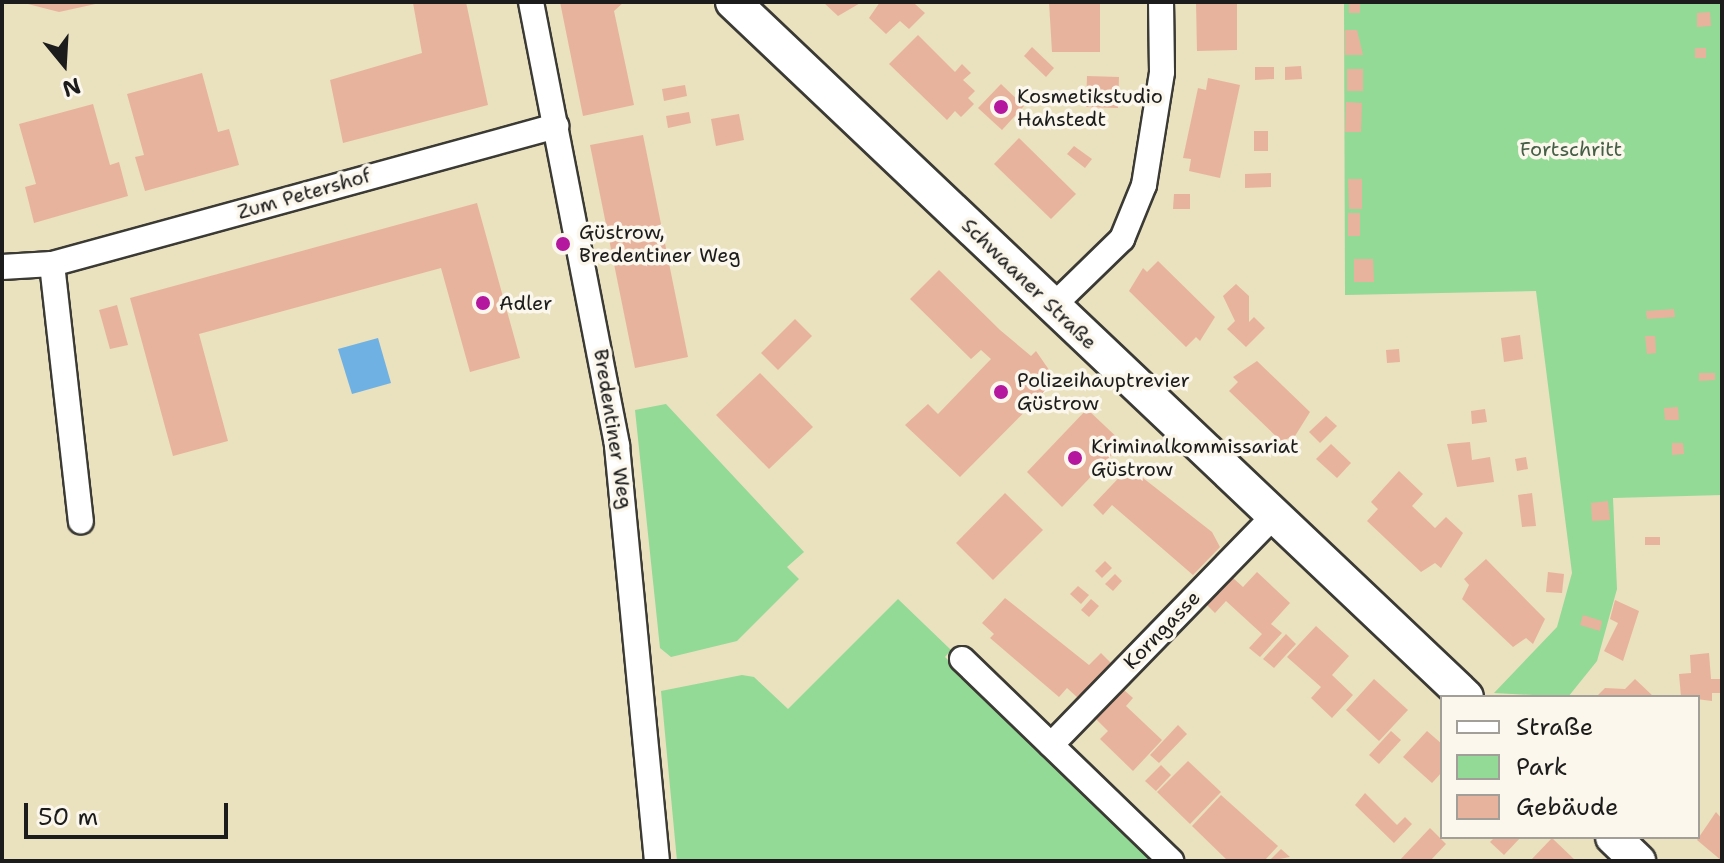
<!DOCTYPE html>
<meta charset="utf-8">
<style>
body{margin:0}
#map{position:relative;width:1724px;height:863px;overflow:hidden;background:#eae1bf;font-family:"Shantell Sans",sans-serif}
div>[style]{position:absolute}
.green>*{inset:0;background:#92da95}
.water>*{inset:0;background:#70b1e4}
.building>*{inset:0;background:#e8b39c}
.roads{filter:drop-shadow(2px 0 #3b3a34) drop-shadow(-2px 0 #3b3a34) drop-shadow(0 2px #3b3a34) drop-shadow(0 -2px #3b3a34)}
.street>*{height:24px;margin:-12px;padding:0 12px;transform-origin:12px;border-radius:12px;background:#fff}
.secondary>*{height:34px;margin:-17px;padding:0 17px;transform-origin:17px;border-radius:17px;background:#fff}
.dots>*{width:22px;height:22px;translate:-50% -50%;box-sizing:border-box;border:4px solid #fbf7ec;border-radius:50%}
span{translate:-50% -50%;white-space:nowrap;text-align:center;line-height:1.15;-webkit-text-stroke:7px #fbf7ec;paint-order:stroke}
.poi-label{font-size:20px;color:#1c1c1c}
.left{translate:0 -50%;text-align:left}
.park-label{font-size:20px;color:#455e46}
.street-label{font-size:20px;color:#1c1c1c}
.frame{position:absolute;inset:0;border:4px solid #1c1c1c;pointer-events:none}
.legend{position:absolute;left:1440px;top:695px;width:260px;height:144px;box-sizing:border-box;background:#fbf7ec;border:2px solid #a29f99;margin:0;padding:10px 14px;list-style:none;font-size:24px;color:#1c1c1c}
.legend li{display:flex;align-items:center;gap:16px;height:40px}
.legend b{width:40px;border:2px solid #a29f99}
.north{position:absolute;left:24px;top:24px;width:80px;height:80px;-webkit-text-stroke:6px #fbf7ec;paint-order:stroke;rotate:162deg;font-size:22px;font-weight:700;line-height:32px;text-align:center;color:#1c1c1c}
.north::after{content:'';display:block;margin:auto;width:28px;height:36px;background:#1c1c1c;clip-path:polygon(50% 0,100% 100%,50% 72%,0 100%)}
.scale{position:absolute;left:24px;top:803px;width:204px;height:36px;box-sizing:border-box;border:4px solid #1c1c1c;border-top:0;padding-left:10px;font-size:24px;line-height:28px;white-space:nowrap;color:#1c1c1c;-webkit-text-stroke:6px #fbf7ec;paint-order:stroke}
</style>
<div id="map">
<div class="green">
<div style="clip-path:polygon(1344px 2px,1722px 2px,1722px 495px,1613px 498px,1617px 589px,1597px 661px,1568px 697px,1494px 693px,1557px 627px,1572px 573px,1536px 291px,1345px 295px)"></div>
<div style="clip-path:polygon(666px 404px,804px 552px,787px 567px,799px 579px,737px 641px,671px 657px,660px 648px,635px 410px)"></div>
<div style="clip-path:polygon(898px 599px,951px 650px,945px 657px,1151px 861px,677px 861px,661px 691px,742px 675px,754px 677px,788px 709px)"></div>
</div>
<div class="water">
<div style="clip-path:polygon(378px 338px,391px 383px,352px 394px,338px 349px)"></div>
</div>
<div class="building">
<div style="clip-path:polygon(20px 2px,99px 2px,100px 3px,59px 12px)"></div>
<div style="clip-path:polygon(466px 2px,488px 105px,343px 143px,330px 80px,422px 53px,413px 3px)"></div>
<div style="clip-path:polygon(560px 2px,624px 2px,614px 11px,634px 105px,583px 116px)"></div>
<div style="clip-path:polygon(823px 2px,862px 2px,838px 16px)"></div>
<div style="clip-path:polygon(880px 2px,915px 4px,925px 13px,909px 29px,900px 21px,886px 34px,869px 18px)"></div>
<div style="clip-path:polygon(1049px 2px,1100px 2px,1100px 52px,1052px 52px)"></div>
<div style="clip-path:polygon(1196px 2px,1237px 2px,1237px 50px,1197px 51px)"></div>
<div style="clip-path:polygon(1349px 2px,1360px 2px,1360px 13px,1349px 13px)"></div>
<div style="clip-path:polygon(1710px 12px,1711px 26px,1697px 27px,1697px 13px)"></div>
<div style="clip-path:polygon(1345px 30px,1357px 30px,1363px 55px,1345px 55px)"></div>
<div style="clip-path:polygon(918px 35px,955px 72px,962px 64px,971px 73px,963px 80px,975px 91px,968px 98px,974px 104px,961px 117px,955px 111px,947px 120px,889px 64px)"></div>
<div style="clip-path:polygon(1032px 47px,1054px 68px,1046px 77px,1024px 56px)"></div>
<div style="clip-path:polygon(1695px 48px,1706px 48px,1706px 58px,1695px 58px)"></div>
<div style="clip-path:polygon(1301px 66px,1302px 79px,1285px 80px,1285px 67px)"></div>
<div style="clip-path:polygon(1255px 67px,1274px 67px,1274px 79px,1255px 80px)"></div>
<div style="clip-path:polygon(1347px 69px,1363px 69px,1363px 91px,1347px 91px)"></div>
<div style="clip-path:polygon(202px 73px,218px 132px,229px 129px,239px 165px,145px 191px,135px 157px,144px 155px,127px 94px)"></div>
<div style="clip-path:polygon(1087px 76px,1119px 77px,1118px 108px,1086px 107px)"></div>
<div style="clip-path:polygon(1208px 78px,1240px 85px,1220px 178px,1189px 171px,1191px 159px,1183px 158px,1198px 88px,1206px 90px)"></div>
<div style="clip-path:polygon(1001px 84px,1024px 106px,1002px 130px,978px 108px)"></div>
<div style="clip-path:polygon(685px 85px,687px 96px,664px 101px,662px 89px)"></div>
<div style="clip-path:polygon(1346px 102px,1362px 103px,1361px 132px,1345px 132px)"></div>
<div style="clip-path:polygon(93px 104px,110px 165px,119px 162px,128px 196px,34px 223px,25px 187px,36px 184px,19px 124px)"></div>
<div style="clip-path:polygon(689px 112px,691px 123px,668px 128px,666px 116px)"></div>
<div style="clip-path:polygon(739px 114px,744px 140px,716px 146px,711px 119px)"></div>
<div style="clip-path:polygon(1254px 131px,1268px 131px,1268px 151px,1254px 151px)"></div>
<div style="clip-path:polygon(643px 135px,688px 357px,635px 368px,590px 145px)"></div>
<div style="clip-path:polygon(1019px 138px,1076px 194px,1051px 219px,994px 164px)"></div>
<div style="clip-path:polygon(1074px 146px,1092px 159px,1085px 168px,1067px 154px)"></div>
<div style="clip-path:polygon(1271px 173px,1271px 187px,1245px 188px,1245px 174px)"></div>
<div style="clip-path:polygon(1348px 179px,1362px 179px,1362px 209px,1349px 209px)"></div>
<div style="clip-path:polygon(1174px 194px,1190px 194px,1190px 209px,1173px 209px)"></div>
<div style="clip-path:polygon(477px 203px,520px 358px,470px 372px,441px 268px,199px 334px,228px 441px,173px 456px,130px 298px)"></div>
<div style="clip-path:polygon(1348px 213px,1360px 213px,1360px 236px,1348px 236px)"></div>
<div style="clip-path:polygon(1354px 259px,1373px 259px,1374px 282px,1354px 282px)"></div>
<div style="clip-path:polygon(1158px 261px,1215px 317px,1200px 341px,1196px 337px,1186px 347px,1129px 291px,1143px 268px,1147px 272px)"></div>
<div style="clip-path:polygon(939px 270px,1000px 330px,1031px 356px,1036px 351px,1056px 380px,960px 477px,905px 425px,928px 404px,938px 414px,991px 359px,981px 350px,971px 359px,910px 299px)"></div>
<div style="clip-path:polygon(1236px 284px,1249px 296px,1249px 322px,1254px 317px,1265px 328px,1246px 347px,1227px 329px,1235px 321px,1223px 296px)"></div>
<div style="clip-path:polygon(117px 305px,128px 345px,110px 349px,99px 310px)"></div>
<div style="clip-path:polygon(1674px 309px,1675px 317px,1647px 319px,1646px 311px)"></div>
<div style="clip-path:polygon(795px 319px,812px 336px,778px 370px,761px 353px)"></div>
<div style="clip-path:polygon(1520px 335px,1523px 359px,1504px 362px,1501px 338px)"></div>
<div style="clip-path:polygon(1645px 336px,1655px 336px,1656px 353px,1647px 354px)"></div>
<div style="clip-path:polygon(1399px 349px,1400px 362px,1387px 363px,1386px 350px)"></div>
<div style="clip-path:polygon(1257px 361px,1310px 412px,1295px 436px,1281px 441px,1229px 391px,1238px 382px,1233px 377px)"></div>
<div style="clip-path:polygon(760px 373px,813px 427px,769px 469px,716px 415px)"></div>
<div style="clip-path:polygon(1699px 373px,1715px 373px,1715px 380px,1699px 381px)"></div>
<div style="clip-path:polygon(1678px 407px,1679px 420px,1665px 420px,1664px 408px)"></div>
<div style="clip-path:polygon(1087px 409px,1123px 443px,1062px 507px,1027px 472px)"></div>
<div style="clip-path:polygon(1485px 409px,1487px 422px,1472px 424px,1471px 411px)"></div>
<div style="clip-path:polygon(1326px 416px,1337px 426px,1320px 443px,1309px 432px)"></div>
<div style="clip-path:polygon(1470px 442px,1472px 460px,1490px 457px,1494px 482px,1457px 487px,1447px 444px)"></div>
<div style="clip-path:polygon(1672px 443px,1683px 443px,1684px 454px,1672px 455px)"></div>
<div style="clip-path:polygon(1331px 444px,1351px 463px,1337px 478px,1316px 459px)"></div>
<div style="clip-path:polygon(1526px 457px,1528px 469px,1517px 471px,1515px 459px)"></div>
<div style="clip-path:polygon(1129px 467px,1212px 532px,1220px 547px,1193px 575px,1112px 505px,1103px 515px,1093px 505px)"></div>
<div style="clip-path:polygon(1399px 471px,1423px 494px,1412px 506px,1435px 528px,1446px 517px,1463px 533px,1441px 568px,1435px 563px,1421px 572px,1367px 521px,1378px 509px,1371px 502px)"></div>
<div style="clip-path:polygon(1005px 493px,1043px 530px,993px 580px,956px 543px)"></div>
<div style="clip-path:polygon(1532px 493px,1536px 526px,1522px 527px,1518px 495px)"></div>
<div style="clip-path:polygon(1608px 501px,1610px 520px,1592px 521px,1591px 503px)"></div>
<div style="clip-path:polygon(1645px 537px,1660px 537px,1660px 545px,1645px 545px)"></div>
<div style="clip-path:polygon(1486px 559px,1545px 619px,1533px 644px,1526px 638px,1513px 647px,1462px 599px,1469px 585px,1464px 579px)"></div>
<div style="clip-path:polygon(1105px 561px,1112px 568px,1102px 578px,1095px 571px)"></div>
<div style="clip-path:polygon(1257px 572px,1290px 603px,1271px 624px,1282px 633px,1260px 657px,1249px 648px,1262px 634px,1226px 601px,1215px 613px,1206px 604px,1232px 577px,1243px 587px)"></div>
<div style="clip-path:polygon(1548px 572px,1564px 574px,1562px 593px,1546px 592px)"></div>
<div style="clip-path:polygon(1115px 574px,1122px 581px,1113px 591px,1105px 584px)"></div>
<div style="clip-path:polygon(1078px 586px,1089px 595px,1081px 604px,1070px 594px)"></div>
<div style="clip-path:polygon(1005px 598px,1089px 665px,1101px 653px,1111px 663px,1078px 698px,1067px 688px,1059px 697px,990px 638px,994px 634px,982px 623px)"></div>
<div style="clip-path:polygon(1091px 599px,1099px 606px,1089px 617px,1081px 610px)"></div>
<div style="clip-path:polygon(1615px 600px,1639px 611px,1623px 661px,1604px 651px,1618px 623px,1610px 619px)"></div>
<div style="clip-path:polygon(1583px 615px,1602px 621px,1600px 631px,1580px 625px)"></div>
<div style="clip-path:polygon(1316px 626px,1349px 656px,1332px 675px,1353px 695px,1332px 718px,1311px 698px,1321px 687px,1287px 657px)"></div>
<div style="clip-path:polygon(1286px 634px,1296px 644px,1274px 668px,1263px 659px)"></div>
<div style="clip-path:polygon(1709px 653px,1711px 679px,1721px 679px,1722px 693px,1712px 693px,1712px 701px,1681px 697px,1679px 674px,1691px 673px,1690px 655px)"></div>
<div style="clip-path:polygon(1374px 679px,1408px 710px,1379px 741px,1346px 710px)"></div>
<div style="clip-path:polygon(1635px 679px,1654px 697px,1596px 697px,1605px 688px,1625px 689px)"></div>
<div style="clip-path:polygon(1124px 690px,1133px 698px,1126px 706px,1162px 740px,1133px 771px,1100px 739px,1108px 731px,1096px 719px)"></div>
<div style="clip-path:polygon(1178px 725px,1187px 734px,1159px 763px,1150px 755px)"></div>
<div style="clip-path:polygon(1391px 731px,1401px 740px,1379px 764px,1369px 755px)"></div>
<div style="clip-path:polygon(1427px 731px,1442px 744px,1442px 772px,1432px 783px,1403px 757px)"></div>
<div style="clip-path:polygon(1188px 761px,1221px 792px,1190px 824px,1157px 792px)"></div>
<div style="clip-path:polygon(1161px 765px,1171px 775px,1156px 791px,1145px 781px)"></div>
<div style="clip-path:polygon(1365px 793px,1397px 825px,1405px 817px,1412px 824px,1394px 843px,1355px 805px)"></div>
<div style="clip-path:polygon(1221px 795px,1278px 846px,1264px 861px,1228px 861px,1192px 826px)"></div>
<div style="clip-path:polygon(1716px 812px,1722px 819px,1722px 861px,1697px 840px)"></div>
<div style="clip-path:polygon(1430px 828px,1446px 844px,1430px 861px,1399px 861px)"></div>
<div style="clip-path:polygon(1495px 837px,1521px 837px,1504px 855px,1490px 842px)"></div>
<div style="clip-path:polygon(1552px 838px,1576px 861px,1530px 861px)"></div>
<div style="clip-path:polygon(1281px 849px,1290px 857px,1269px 861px)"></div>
</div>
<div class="roads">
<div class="street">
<div style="left:531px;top:2px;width:452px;rotate:79deg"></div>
<div style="left:617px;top:446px;width:417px;rotate:84.5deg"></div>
<div style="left:52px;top:264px;width:259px;rotate:83.6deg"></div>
<div style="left:2px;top:267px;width:50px;rotate:-3.4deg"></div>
<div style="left:52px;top:264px;width:523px;rotate:-15.31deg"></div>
<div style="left:1052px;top:307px;width:98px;rotate:-44.2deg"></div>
<div style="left:1122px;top:239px;width:58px;rotate:-67.8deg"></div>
<div style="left:1144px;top:185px;width:114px;rotate:-80.9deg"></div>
<div style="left:1162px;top:72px;width:70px;rotate:-90.8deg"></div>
<div style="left:962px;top:659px;width:291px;rotate:44deg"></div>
<div style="left:1051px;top:745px;width:320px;rotate:-45.8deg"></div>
</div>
<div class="secondary">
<div style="left:733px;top:2px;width:1010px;rotate:43.48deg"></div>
<div style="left:1613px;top:837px;width:35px;rotate:44deg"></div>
</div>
</div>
<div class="dots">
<div style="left:1001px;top:107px;background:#b5179e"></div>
<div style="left:563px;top:244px;background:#b5179e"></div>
<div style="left:483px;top:303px;background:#b5179e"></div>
<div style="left:1001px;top:392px;background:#b5179e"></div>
<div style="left:1075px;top:458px;background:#b5179e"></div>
</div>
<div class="poi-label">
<span class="left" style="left:1017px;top:108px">Kosmetikstudio<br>Hahstedt</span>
<span class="left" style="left:579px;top:244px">Güstrow,<br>Bredentiner Weg</span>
<span class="left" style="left:499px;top:303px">Adler</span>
<span class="left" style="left:1017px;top:392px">Polizeihauptrevier<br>Güstrow</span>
<span class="left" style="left:1091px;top:458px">Kriminalkommissariat<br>Güstrow</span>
</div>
<div class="park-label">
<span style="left:1571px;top:149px">Fortschritt</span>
</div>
<div class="street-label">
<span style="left:304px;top:194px;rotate:-16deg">Zum Petershof</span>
<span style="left:1029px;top:284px;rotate:44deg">Schwaaner Straße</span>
<span style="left:613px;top:429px;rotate:81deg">Bredentiner Weg</span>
<span style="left:1162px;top:630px;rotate:-46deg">Korngasse</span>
</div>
<div class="frame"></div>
<ul class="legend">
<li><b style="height:10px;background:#fff"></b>Straße</li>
<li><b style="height:22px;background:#92da95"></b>Park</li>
<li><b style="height:22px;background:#e8b39c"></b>Gebäude</li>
</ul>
<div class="north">N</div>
<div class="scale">50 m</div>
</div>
